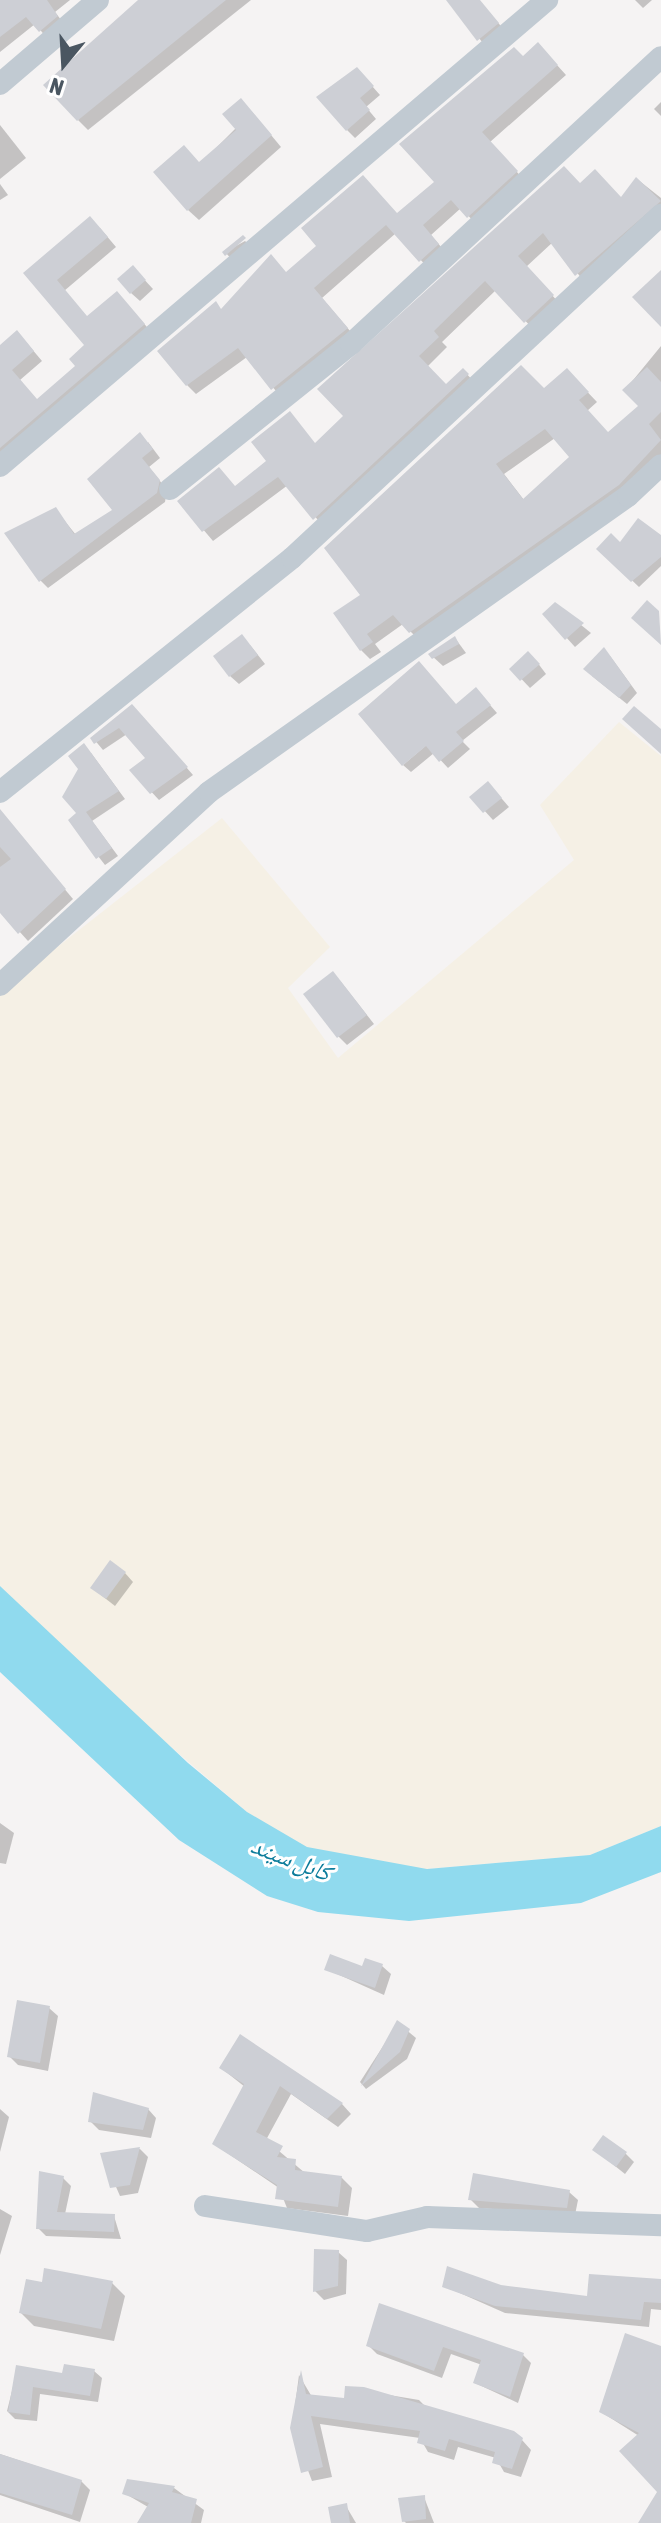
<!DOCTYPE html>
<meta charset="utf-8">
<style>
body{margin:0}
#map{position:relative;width:661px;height:2523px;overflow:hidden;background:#f5f3f3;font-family:"Asap Condensed","Noto Naskh Arabic",sans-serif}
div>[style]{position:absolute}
.sand>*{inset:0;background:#f5f0e5}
.water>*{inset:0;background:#90daee}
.shadow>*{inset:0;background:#0003}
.building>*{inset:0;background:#cdcfd5}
.street>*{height:22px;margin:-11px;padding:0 11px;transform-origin:11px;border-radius:11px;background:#c1cad2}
span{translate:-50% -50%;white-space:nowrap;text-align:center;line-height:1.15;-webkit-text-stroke:6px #fff;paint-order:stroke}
.water-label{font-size:24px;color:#0c7c9b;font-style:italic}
.north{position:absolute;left:24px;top:24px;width:80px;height:80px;-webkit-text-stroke:6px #fff;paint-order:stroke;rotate:198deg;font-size:22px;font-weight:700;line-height:32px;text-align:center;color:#4a5661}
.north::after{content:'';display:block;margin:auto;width:28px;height:36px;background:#4a5661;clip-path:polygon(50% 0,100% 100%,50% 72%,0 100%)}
</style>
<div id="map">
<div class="sand">
<div style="clip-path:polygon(619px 722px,661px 756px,661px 1826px,590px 1855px,427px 1869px,355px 1862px,307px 1848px,247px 1812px,114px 1698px,0 1586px,0 992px,222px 818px,330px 947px,288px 988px,338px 1058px,574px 860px,540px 805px)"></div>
</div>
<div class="water">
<div style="clip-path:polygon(0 1586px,188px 1763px,247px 1812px,307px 1847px,427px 1869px,590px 1855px,661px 1826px,661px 1872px,581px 1903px,409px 1921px,318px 1912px,267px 1896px,179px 1840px,0 1672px)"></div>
</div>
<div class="shadow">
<div style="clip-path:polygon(0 0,70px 0,55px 12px,65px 25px,48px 39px,35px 24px,0 52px)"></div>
<div style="clip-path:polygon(141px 0,251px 0,88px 130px,78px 120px)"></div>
<div style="clip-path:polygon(447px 0,479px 0,505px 31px,488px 49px)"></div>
<div style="clip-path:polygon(635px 0,652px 0,643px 8px)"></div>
<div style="clip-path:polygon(547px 54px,566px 75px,490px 142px,525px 181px,477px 225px,461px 208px,431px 235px,447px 254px,430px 270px,396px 233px,322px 298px,356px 338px,282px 398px,247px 357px,196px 394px,187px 385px,222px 311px,398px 215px,437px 182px,523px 59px)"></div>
<div style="clip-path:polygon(364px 77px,380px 95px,366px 107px,376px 119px,355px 138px,347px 130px)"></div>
<div style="clip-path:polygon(661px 102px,661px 116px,654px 109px)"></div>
<div style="clip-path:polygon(252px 112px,281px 147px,199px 220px,188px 210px,200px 164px)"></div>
<div style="clip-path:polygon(0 125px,26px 158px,0 179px)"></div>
<div style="clip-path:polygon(637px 179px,661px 198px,661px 214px,586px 284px,553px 242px,526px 267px,562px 306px,535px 331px,496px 290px,442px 342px,447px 347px,427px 367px,446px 386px,463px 370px,477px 385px,324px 527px,288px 485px,213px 541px,179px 501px,236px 488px,316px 444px,580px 185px,622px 199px)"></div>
<div style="clip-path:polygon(0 184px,8px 195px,0 200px)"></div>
<div style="clip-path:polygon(100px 228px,116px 247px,64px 291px,88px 318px,126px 303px,153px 334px,0 466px,0 348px,26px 342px,42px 361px,20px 380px,37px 401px,78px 366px,87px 345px,26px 273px)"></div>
<div style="clip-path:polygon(245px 241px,253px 248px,235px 263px,225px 252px)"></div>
<div style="clip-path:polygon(141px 276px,153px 289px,140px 301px,131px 293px)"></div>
<div style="clip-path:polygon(evenodd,661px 346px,661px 459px,420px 641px,403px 624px,375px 644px,381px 652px,370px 659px,361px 650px,362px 596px,544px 391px,576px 380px,597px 402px,587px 411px,608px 435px,641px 406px,625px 390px,661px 346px,555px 438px,572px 457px,524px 500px,504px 474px,555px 438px)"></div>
<div style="clip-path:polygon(148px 442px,160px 458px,149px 467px,167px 490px,165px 502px,48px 588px,40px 580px,56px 510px,76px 535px,115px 510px)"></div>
<div style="clip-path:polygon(661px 537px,661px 566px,639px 587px,599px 549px)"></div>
<div style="clip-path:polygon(555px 604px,591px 633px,575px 647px,545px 614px)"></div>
<div style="clip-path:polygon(455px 638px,466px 653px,443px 666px,431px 655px)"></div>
<div style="clip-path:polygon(250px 645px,265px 664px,239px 684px,230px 676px)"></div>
<div style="clip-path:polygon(610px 656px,637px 693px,627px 704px,592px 676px)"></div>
<div style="clip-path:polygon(537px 662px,546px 674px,530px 688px,512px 669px)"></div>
<div style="clip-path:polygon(483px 697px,497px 713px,462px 741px,470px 749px,448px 768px,434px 753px,411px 772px,403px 765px)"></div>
<div style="clip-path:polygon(140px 714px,193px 775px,159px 800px,132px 771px,147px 758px,127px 734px,103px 750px,93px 738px)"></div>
<div style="clip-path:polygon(91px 753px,125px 799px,92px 821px,118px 856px,105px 865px,70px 820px,79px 813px)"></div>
<div style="clip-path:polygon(496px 792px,509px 807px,493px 820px,472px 797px)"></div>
<div style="clip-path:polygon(0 812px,73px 899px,28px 941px,0 910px)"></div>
<div style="clip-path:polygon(341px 982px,374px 1024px,347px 1045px,338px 1036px)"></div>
<div style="clip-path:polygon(125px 1573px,133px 1582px,115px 1606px,92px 1588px)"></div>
<div style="clip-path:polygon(0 1823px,14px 1833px,6px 1864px,0 1863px)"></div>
<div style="clip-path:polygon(382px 1966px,391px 1974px,384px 1995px,326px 1969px)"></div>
<div style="clip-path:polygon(49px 2008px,58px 2016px,48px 2071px,18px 2065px,9px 2056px)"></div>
<div style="clip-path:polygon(398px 2023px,416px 2038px,407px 2059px,366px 2089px,360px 2082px)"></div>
<div style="clip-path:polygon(221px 2068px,342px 2104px,351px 2114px,338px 2127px,291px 2094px,266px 2140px,305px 2173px,342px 2178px,352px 2188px,348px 2216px,287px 2208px,279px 2188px,214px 2144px,245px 2087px)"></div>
<div style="clip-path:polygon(0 2109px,9px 2117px,0 2152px)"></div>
<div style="clip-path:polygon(148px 2109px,156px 2118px,151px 2138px,99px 2130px,90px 2121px)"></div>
<div style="clip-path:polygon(140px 2149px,148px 2157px,138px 2193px,120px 2196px,102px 2155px)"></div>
<div style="clip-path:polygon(595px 2150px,625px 2153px,634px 2162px,625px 2174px)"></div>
<div style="clip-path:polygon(63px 2178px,71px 2186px,65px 2214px,114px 2216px,121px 2239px,46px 2236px,38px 2228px)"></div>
<div style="clip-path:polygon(569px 2192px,578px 2200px,575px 2215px,479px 2208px,470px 2199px)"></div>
<div style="clip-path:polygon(0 2209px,12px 2216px,0 2255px)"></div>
<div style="clip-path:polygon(338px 2252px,347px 2260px,346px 2294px,324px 2300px,315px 2291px)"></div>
<div style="clip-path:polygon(661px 2281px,661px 2310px,651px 2309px,649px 2327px,505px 2313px,444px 2286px,589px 2299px)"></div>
<div style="clip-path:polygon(112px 2283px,125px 2296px,114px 2341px,34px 2326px,21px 2313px,43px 2284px)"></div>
<div style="clip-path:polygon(380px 2306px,523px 2355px,531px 2363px,518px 2403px,475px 2383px,482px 2365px,451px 2354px,442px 2378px,377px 2354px,369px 2346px)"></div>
<div style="clip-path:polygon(661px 2348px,661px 2523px,640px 2523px,659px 2492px,639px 2436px,601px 2412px)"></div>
<div style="clip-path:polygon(18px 2367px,64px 2375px,94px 2371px,102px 2378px,98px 2402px,40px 2394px,37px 2421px,15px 2419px,7px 2411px)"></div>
<div style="clip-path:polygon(299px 2375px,312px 2397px,346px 2400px,347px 2388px,419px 2400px,429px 2410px,522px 2440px,531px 2450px,521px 2477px,504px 2472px,496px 2458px,458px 2447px,454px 2460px,428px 2452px,420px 2438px,320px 2424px,332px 2477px,312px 2481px,292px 2428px)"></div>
<div style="clip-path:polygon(0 2454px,81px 2481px,90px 2490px,80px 2522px,0 2495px)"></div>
<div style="clip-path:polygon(128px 2481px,174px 2488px,204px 2510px,201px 2523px,139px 2523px,148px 2507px,124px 2493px)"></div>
<div style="clip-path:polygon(424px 2497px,434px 2523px,406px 2523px,404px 2521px)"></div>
<div style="clip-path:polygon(346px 2506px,356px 2523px,333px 2523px)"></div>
</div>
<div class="building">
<div style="clip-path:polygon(0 0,47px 0,58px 16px,39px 32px,26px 17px,0 37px)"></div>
<div style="clip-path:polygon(138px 0,226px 0,77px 121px,43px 85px)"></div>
<div style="clip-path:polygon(446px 0,480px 0,499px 23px,477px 41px)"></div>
<div style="clip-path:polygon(538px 42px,558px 65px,482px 132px,518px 171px,467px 218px,451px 200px,423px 225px,439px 244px,419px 262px,386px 225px,314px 288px,348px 328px,271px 390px,238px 348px,186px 386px,157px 351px,216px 301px,221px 309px,271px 254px,286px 272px,316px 246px,301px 228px,363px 175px,397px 213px,434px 182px,399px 144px,514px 47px,523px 56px)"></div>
<div style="clip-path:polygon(357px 67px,374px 86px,360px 98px,370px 110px,346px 131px,316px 97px)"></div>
<div style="clip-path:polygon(241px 98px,272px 135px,187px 211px,153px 172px,184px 145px,199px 162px,236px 130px,222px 114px)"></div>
<div style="clip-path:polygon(564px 166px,580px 183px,595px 169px,621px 197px,636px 177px,661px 201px,575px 276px,543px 233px,518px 256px,554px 295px,524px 323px,485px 281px,434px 331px,439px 337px,419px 356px,446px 384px,463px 368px,469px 374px,313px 520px,278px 477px,202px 532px,177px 501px,219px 467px,235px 486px,266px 461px,251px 442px,290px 411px,315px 443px,343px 416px,317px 389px)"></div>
<div style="clip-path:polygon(90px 216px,108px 237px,57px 280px,87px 316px,117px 291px,145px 324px,0 448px,0 345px,17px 330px,34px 351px,12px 370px,37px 399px,75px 366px,69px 359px,84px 345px,23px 273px)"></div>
<div style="clip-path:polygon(243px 235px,246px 238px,225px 256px,222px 252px)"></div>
<div style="clip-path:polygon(133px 265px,146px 280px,130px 294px,117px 279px)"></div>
<div style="clip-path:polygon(661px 270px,661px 327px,632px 297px)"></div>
<div style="clip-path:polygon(evenodd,521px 365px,544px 388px,567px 368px,589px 392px,579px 400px,608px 432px,638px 406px,622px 390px,647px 367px,661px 382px,661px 412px,649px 424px,661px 440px,619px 485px,409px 633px,393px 615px,367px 634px,373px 642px,360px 651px,333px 613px,360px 595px,324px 548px,521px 365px,545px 429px,569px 457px,523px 499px,496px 464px,545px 429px)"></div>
<div style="clip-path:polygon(140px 432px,153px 449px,142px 458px,160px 480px,157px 493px,39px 582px,4px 533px,56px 507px,74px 534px,112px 510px,87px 479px)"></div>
<div style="clip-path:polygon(638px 518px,661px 535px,661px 557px,631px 582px,596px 549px,611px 533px,620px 542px)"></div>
<div style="clip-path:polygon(647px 600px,659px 611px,661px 645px,631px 618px)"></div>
<div style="clip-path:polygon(555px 602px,584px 623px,565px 640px,542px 614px)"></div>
<div style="clip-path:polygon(242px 634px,258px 655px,229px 677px,213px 656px)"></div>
<div style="clip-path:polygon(455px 636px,459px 644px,432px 659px,428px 654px)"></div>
<div style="clip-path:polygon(604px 647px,631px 685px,619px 698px,583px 669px)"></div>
<div style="clip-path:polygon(528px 651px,540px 664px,520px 681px,509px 669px)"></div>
<div style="clip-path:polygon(419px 661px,456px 704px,476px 687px,491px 705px,456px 732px,464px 741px,439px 762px,426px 746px,402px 766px,358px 714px)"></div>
<div style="clip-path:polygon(132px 704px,188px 767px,150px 794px,129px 770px,145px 758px,119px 728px,94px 744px,90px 738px)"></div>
<div style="clip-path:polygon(634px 706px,661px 729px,661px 754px,622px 719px)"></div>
<div style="clip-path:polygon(84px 743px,119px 791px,86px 812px,112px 848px,96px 859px,68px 820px,76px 813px,62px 797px,78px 769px,68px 756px)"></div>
<div style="clip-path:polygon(488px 781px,502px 798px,483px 813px,469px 797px)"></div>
<div style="clip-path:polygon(0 809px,66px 889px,18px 934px,0 913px,0 867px,11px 859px,0 847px)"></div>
<div style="clip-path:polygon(333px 971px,367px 1015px,337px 1038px,303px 994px)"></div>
<div style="clip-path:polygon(110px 1560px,126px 1572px,106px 1599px,90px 1588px)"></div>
<div style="clip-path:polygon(330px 1954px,362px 1966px,365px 1958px,383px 1964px,375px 1988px,324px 1970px)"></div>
<div style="clip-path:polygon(17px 2000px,50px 2006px,40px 2063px,7px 2057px)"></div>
<div style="clip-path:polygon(397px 2020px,410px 2029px,400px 2052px,361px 2086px)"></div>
<div style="clip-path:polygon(240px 2034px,343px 2103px,327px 2119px,280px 2086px,256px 2132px,283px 2146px,277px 2157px,296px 2159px,295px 2170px,342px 2176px,338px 2207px,275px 2199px,277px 2185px,212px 2144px,244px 2084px,219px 2068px)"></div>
<div style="clip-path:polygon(93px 2092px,149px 2108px,143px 2130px,88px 2122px)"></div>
<div style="clip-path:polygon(603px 2135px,627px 2152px,616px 2167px,592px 2150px)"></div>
<div style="clip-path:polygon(140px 2147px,130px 2185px,110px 2188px,100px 2153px)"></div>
<div style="clip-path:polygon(39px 2171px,64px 2176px,57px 2212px,115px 2214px,114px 2232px,36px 2229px)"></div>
<div style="clip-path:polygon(473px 2173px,570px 2190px,567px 2208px,468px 2200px)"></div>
<div style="clip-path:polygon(314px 2249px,339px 2250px,338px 2286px,313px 2292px)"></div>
<div style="clip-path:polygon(447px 2266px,501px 2285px,587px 2296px,589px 2274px,661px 2279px,661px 2303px,644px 2302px,641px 2320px,495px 2306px,442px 2287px)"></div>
<div style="clip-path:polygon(44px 2268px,113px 2281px,101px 2329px,19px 2313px,26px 2279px,42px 2282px)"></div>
<div style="clip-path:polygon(379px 2303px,524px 2353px,510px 2397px,473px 2383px,481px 2360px,443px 2347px,434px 2371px,366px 2346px)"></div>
<div style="clip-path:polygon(625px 2333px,661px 2346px,661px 2523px,638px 2523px,657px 2492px,619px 2451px,639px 2433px,599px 2412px)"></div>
<div style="clip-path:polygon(64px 2364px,95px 2369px,90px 2396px,33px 2387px,30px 2415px,8px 2412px,16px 2365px,62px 2373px)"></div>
<div style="clip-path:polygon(301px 2370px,306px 2394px,344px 2398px,345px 2386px,364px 2387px,514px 2431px,523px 2438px,512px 2469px,492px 2463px,495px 2452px,449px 2439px,445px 2451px,417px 2443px,420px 2431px,311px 2416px,323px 2467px,301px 2473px,290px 2428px)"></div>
<div style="clip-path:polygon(0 2454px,82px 2480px,72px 2515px,0 2493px)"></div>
<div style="clip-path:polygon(127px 2479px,175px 2486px,172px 2492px,197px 2499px,191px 2523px,137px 2523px,149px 2503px,122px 2494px)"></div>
<div style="clip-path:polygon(425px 2495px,426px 2519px,402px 2522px,398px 2498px)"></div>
<div style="clip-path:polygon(347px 2503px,350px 2523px,331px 2523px,328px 2507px)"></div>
</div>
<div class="street">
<div style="left:0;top:84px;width:129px;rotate:-40.6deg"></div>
<div style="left:0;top:466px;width:719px;rotate:-40.43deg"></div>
<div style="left:170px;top:489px;width:232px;rotate:-38.7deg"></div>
<div style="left:351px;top:344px;width:422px;rotate:-42.8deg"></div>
<div style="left:0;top:792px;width:374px;rotate:-38.7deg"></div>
<div style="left:292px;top:558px;width:504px;rotate:-42.91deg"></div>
<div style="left:0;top:985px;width:284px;rotate:-42.7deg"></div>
<div style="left:209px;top:792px;width:513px;rotate:-35.24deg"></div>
<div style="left:628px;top:496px;width:45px;rotate:-43.2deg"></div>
<div style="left:205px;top:2206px;width:164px;rotate:8.8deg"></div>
<div style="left:367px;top:2231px;width:62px;rotate:-13.1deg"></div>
<div style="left:427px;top:2217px;width:234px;rotate:2deg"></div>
</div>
<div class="water-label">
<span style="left:291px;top:1859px;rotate:21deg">کابل سيند</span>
</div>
<div class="north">N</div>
</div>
